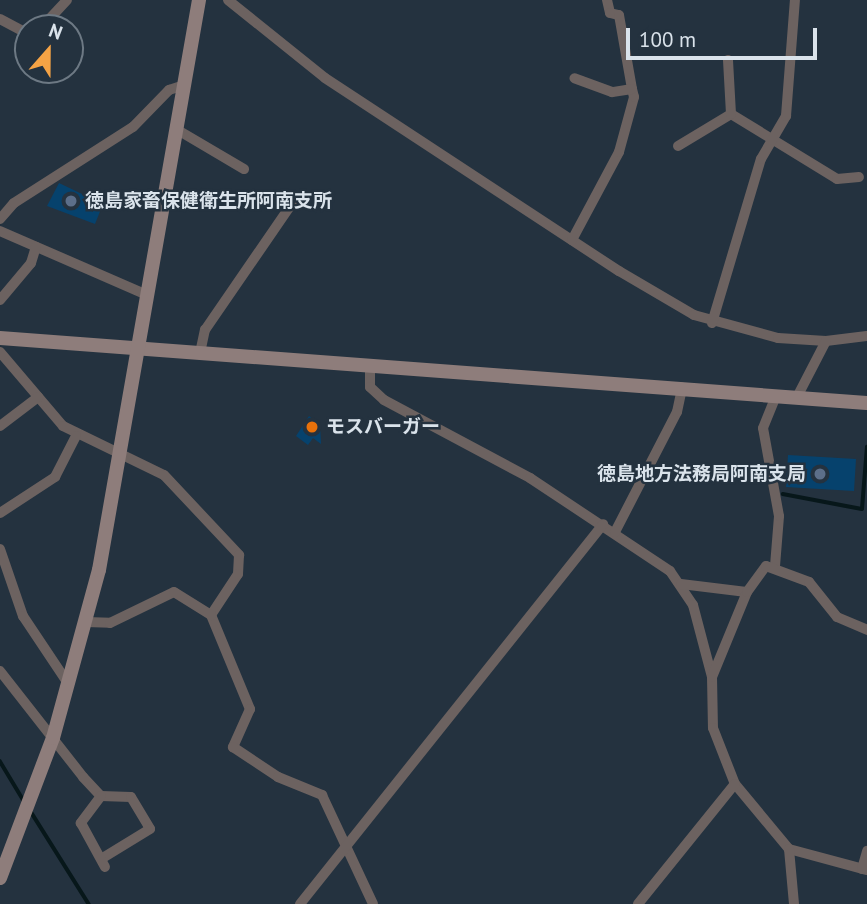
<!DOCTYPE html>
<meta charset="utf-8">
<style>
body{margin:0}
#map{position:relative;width:867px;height:904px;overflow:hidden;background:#24323f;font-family:"PT Sans","Noto Sans JP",sans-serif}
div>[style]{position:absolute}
.stream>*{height:3.5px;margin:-1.75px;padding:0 1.75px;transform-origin:1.75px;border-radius:1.75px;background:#07171a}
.building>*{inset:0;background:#06426d}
.street>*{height:10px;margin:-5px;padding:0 5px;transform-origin:5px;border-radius:5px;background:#6c6260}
.secondary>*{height:14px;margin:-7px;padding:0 7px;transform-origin:7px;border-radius:7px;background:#8e7d7b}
.dots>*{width:19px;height:19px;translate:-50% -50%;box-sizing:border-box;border:4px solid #24323f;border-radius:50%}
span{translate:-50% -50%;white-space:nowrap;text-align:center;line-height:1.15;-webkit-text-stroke:5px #24323f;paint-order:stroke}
.poi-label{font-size:19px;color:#dae3eb;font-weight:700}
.left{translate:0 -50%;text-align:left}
.right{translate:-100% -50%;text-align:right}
.north{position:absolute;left:14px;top:14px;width:70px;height:70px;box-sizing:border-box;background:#24323f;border:2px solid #6d7984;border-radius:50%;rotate:21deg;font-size:19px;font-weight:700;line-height:28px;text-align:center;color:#dae3eb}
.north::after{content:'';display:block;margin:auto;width:24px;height:32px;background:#f5a345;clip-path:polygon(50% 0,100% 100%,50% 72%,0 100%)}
.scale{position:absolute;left:626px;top:28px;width:191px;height:32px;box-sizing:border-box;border:4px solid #dae3eb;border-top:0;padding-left:9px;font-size:21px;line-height:24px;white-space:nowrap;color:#dae3eb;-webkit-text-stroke:5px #24323f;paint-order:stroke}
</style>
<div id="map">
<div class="stream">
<div style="left:783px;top:494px;width:80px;rotate:10.8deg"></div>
<div style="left:862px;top:509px;width:62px;rotate:-85.4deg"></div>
<div style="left:0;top:761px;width:47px;rotate:59deg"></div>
<div style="left:30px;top:810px;width:111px;rotate:57.9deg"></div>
</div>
<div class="building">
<div style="clip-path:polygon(59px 183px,103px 204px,95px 224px,47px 206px)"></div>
<div style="clip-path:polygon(309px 416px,320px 425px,321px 444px,313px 438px,308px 445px,296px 436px)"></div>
<div style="clip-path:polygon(788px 455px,856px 459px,854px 491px,786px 487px)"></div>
</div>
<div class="street">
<div style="left:228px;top:0;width:124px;rotate:38.8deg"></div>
<div style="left:325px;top:78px;width:352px;rotate:33.3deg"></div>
<div style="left:619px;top:271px;width:87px;rotate:30.4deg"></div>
<div style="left:694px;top:315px;width:87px;rotate:15.3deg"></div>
<div style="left:778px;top:338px;width:48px;rotate:3.6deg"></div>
<div style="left:826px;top:341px;width:41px;rotate:-7deg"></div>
<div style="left:607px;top:0;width:13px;rotate:77deg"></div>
<div style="left:610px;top:13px;width:9px;rotate:13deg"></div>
<div style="left:619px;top:15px;width:75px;rotate:80deg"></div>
<div style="left:0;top:19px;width:32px;rotate:28deg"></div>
<div style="left:41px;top:28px;width:38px;rotate:-47deg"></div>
<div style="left:731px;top:114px;width:124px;rotate:31.5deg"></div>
<div style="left:837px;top:179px;width:22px;rotate:-5deg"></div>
<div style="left:176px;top:129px;width:79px;rotate:30.5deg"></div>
<div style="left:678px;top:146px;width:62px;rotate:-31.1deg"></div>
<div style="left:731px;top:114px;width:54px;rotate:-93.2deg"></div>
<div style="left:0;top:219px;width:21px;rotate:-49deg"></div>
<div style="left:14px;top:203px;width:141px;rotate:-32.6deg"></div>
<div style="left:133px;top:127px;width:52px;rotate:-45.8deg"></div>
<div style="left:169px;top:90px;width:16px;rotate:-18deg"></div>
<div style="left:0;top:231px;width:160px;rotate:23.5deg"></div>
<div style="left:572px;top:240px;width:100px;rotate:-61.9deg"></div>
<div style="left:619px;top:152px;width:57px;rotate:-74.7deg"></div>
<div style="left:634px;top:97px;width:8px;rotate:-104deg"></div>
<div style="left:632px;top:89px;width:20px;rotate:171deg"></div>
<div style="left:612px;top:92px;width:40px;rotate:-159.8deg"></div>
<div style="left:0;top:300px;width:48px;rotate:-50deg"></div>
<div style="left:31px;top:263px;width:17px;rotate:-73deg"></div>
<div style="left:712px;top:323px;width:171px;rotate:-73.4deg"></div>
<div style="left:761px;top:159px;width:50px;rotate:-59.8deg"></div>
<div style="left:786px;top:116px;width:116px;rotate:-85.6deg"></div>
<div style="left:0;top:352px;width:97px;rotate:49.6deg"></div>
<div style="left:63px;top:426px;width:112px;rotate:25.9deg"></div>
<div style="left:164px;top:475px;width:110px;rotate:46.8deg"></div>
<div style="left:239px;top:555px;width:19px;rotate:93deg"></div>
<div style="left:238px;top:574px;width:49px;rotate:123.4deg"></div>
<div style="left:211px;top:615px;width:102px;rotate:67.5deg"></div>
<div style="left:250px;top:709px;width:42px;rotate:114.1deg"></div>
<div style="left:233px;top:747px;width:54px;rotate:33.7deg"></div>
<div style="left:278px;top:777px;width:48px;rotate:22.2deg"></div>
<div style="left:322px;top:795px;width:120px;rotate:64.9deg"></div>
<div style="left:200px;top:353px;width:24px;rotate:-78deg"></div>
<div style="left:205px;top:330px;width:159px;rotate:-55.5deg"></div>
<div style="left:370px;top:365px;width:22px;rotate:90deg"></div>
<div style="left:370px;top:387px;width:19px;rotate:43deg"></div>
<div style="left:384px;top:400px;width:166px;rotate:28.1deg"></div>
<div style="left:530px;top:478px;width:168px;rotate:33.6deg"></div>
<div style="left:670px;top:571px;width:41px;rotate:55.9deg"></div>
<div style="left:693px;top:605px;width:74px;rotate:75.2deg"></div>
<div style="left:712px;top:677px;width:51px;rotate:88.9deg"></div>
<div style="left:713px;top:728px;width:60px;rotate:68.6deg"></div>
<div style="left:735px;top:784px;width:85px;rotate:50.3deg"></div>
<div style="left:789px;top:849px;width:81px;rotate:15.1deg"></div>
<div style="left:797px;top:397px;width:63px;rotate:-62.6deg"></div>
<div style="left:0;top:426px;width:48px;rotate:-37.3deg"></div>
<div style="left:0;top:513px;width:66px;rotate:-33.2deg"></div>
<div style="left:55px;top:477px;width:46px;rotate:-62.9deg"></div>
<div style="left:615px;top:532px;width:135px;rotate:-62.7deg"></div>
<div style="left:677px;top:412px;width:25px;rotate:-78deg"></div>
<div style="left:0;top:549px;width:71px;rotate:71.1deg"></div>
<div style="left:23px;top:616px;width:83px;rotate:56.3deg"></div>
<div style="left:775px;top:566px;width:50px;rotate:-85.4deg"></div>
<div style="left:779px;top:516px;width:89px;rotate:-100.3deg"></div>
<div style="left:763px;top:428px;width:35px;rotate:-68deg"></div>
<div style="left:681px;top:584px;width:66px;rotate:6.9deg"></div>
<div style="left:86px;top:622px;width:24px;rotate:2deg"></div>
<div style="left:110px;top:623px;width:71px;rotate:-25.8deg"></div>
<div style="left:174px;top:592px;width:44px;rotate:31.9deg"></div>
<div style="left:0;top:671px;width:135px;rotate:51.9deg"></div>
<div style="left:83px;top:777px;width:26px;rotate:47deg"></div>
<div style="left:101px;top:796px;width:30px;rotate:2deg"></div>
<div style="left:131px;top:797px;width:37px;rotate:59deg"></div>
<div style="left:150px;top:829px;width:57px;rotate:148.5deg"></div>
<div style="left:712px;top:677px;width:92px;rotate:-67.6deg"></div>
<div style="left:747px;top:592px;width:32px;rotate:-54deg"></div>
<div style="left:766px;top:566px;width:46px;rotate:20.4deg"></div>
<div style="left:809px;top:582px;width:45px;rotate:51.3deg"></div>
<div style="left:837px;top:617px;width:33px;rotate:23deg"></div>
<div style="left:101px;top:796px;width:34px;rotate:127deg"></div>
<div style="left:81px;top:823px;width:50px;rotate:61.4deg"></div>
<div style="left:789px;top:849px;width:55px;rotate:84.8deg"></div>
<div style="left:862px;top:869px;width:19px;rotate:-74deg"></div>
<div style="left:300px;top:904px;width:486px;rotate:-51.4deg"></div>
<div style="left:638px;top:904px;width:154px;rotate:-51.1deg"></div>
</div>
<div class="secondary">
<div style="left:0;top:338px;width:869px;rotate:4.29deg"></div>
<div style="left:0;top:878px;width:150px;rotate:-69.3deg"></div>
<div style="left:53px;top:738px;width:174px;rotate:-74.7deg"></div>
<div style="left:99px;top:570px;width:579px;rotate:-80.05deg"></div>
</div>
<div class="dots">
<div style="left:71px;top:201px;background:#5c6f8a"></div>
<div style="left:312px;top:427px;background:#e8710a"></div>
<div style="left:820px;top:474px;background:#5c6f8a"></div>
</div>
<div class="poi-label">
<span class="left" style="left:85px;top:201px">徳島家畜保健衛生所阿南支所</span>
<span class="left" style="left:326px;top:427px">モスバーガー</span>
<span class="right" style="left:806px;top:474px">徳島地方法務局阿南支局</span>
</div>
<div class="north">N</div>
<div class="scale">100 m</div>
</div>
